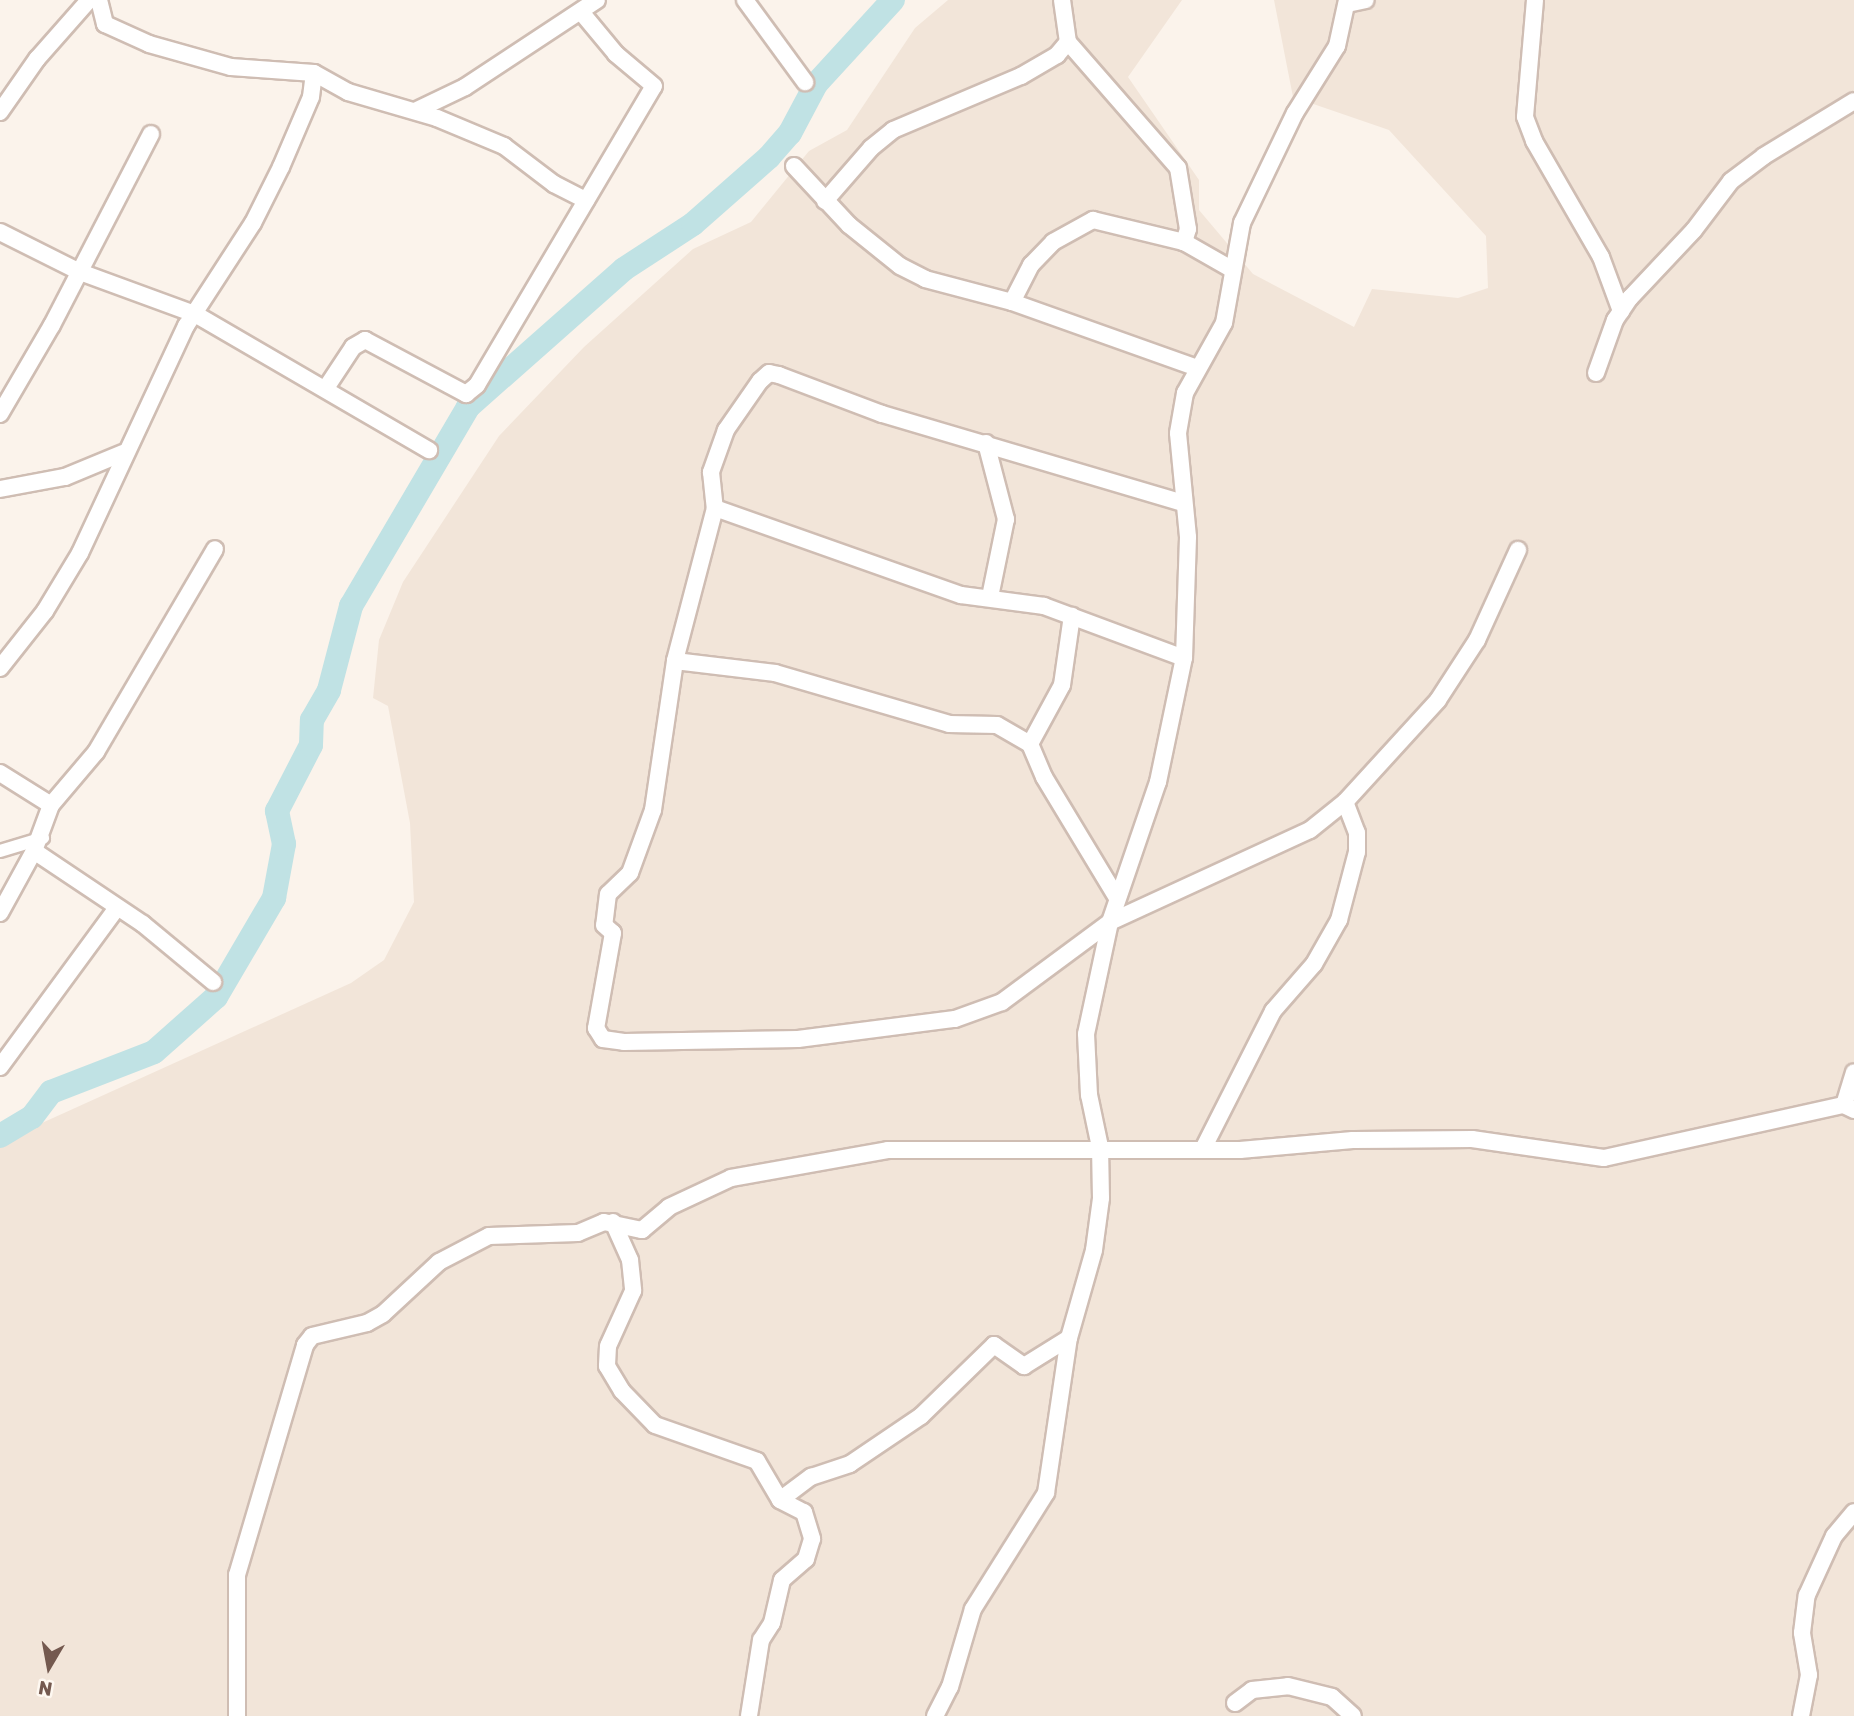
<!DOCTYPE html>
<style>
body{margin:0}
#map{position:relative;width:1854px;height:1716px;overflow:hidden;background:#fbf3eb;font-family:Rubik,sans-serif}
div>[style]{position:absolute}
.residential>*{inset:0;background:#f2e5d9}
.river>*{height:24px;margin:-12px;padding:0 12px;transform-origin:12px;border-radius:12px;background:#c0e2e4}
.roads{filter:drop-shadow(2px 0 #cfbdb3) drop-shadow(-2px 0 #cfbdb3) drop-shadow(0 2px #cfbdb3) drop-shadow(0 -2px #cfbdb3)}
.pedestrian>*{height:12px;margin:-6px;padding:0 6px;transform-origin:6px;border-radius:6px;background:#fff}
.minor>*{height:16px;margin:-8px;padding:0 8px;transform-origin:8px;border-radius:8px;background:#fff}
span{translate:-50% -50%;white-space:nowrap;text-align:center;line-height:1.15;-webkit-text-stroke:6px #fef8f1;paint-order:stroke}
.north{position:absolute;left:14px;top:1632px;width:70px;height:70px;-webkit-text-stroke:5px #fef8f1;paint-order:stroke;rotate:190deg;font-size:19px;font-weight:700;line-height:28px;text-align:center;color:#74594f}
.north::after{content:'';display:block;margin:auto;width:24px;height:32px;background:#74594f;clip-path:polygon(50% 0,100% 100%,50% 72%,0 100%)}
</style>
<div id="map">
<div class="residential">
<div style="clip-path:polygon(948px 0,1182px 0,1128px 77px,1199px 180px,1199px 210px,1253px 274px,1354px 327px,1372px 289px,1458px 298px,1488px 288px,1486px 236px,1389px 130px,1293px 97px,1274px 0,1854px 0,1854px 1716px,0 1716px,0 1142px,351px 983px,384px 960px,414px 902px,410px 823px,388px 706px,373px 698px,379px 640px,403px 582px,499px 436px,584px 347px,693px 249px,751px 222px,809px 151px,847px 130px,915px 28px)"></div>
</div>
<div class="river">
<div style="left:0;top:1136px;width:37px;rotate:-31deg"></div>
<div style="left:32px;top:1117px;width:31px;rotate:-53deg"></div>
<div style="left:51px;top:1092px;width:110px;rotate:-21.2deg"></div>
<div style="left:154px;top:1052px;width:83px;rotate:-41.6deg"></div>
<div style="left:216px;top:997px;width:115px;rotate:-59.6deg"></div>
<div style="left:274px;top:898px;width:55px;rotate:-79.5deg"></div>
<div style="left:284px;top:844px;width:34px;rotate:-102deg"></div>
<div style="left:277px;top:811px;width:74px;rotate:-62.7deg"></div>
<div style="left:311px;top:745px;width:25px;rotate:-88deg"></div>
<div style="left:312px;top:720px;width:34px;rotate:-60deg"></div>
<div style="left:329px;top:690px;width:87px;rotate:-75.3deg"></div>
<div style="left:351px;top:606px;width:231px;rotate:-59.5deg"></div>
<div style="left:468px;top:407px;width:208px;rotate:-41.5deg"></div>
<div style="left:624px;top:269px;width:82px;rotate:-33.1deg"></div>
<div style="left:693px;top:224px;width:101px;rotate:-41.4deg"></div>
<div style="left:769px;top:157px;width:32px;rotate:-49deg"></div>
<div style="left:790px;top:133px;width:55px;rotate:-62deg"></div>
<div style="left:816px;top:84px;width:114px;rotate:-47.5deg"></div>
</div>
<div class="roads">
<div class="pedestrian">
<div style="left:0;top:851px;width:45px;rotate:-16.8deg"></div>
</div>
<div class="minor">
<div style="left:99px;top:0;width:25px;rotate:76deg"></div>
<div style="left:105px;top:24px;width:48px;rotate:24.4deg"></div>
<div style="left:149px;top:44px;width:85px;rotate:15.7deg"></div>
<div style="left:231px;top:67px;width:83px;rotate:4.1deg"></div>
<div style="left:314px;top:73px;width:39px;rotate:29deg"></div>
<div style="left:348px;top:92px;width:93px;rotate:16.3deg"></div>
<div style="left:437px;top:118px;width:73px;rotate:22.7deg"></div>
<div style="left:504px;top:146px;width:63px;rotate:37.2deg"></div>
<div style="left:554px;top:184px;width:36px;rotate:27deg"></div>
<div style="left:745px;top:0;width:102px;rotate:53.8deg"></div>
<div style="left:1062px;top:0;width:42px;rotate:81.9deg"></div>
<div style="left:1068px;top:42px;width:167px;rotate:48.9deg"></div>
<div style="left:1178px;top:168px;width:62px;rotate:80.7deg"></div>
<div style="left:1188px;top:229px;width:14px;rotate:107deg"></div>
<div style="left:1535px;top:0;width:117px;rotate:94.9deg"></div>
<div style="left:1525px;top:117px;width:26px;rotate:69deg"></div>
<div style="left:1534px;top:141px;width:134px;rotate:60deg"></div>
<div style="left:1601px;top:257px;width:58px;rotate:69.7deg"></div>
<div style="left:1347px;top:4px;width:19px;rotate:-12deg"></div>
<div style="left:415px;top:111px;width:55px;rotate:-25.6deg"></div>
<div style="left:465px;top:87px;width:158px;rotate:-33.4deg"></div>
<div style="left:0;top:112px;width:65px;rotate:-55.1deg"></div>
<div style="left:37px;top:59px;width:79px;rotate:-48.6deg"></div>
<div style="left:794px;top:166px;width:81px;rotate:47deg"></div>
<div style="left:849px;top:225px;width:65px;rotate:38.8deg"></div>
<div style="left:900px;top:266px;width:28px;rotate:27deg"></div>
<div style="left:925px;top:279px;width:90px;rotate:14.8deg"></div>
<div style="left:1012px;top:302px;width:196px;rotate:19.6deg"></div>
<div style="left:825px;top:201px;width:70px;rotate:-49deg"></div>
<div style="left:871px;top:148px;width:28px;rotate:-39deg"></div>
<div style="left:893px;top:130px;width:139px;rotate:-22.9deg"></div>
<div style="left:1021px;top:76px;width:42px;rotate:-30.3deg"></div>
<div style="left:1057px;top:55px;width:17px;rotate:-50deg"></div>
<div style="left:0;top:232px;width:89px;rotate:26.6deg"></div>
<div style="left:80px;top:272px;width:122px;rotate:20.1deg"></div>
<div style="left:195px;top:314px;width:271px;rotate:30.2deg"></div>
<div style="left:1012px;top:302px;width:42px;rotate:-62.8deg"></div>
<div style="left:1031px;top:265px;width:32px;rotate:-46deg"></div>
<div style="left:1053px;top:242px;width:46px;rotate:-28.8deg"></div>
<div style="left:1093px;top:220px;width:94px;rotate:13.6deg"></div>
<div style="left:1184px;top:242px;width:56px;rotate:29.7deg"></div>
<div style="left:1596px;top:373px;width:56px;rotate:-70.3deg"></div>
<div style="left:1615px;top:320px;width:27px;rotate:-56deg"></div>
<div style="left:1630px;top:298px;width:93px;rotate:-46.7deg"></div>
<div style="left:1694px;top:230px;width:61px;rotate:-52.9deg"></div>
<div style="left:1731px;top:181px;width:41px;rotate:-37.1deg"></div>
<div style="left:1764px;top:156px;width:105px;rotate:-31.4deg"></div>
<div style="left:326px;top:388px;width:49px;rotate:-56.6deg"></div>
<div style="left:353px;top:347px;width:14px;rotate:-30deg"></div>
<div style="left:365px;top:340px;width:115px;rotate:28.1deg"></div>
<div style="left:466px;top:394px;width:14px;rotate:-39deg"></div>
<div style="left:477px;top:385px;width:347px;rotate:-59.4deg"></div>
<div style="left:654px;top:86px;width:50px;rotate:-139.9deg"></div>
<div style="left:616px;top:54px;width:55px;rotate:-129.8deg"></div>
<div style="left:0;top:414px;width:103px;rotate:-59.7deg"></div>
<div style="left:52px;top:325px;width:215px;rotate:-62.6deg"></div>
<div style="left:986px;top:443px;width:79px;rotate:75.3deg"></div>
<div style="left:1006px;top:519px;width:80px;rotate:101.6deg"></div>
<div style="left:0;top:489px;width:66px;rotate:-10.5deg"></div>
<div style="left:65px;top:477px;width:63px;rotate:-22.5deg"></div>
<div style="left:1183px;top:503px;width:314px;rotate:-163.5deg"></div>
<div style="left:882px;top:414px;width:110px;rotate:-159.3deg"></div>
<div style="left:779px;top:375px;width:10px;rotate:-169deg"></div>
<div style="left:769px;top:373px;width:12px;rotate:138deg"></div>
<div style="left:760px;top:381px;width:60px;rotate:124.8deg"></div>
<div style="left:726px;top:430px;width:45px;rotate:109.7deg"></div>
<div style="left:711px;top:472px;width:36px;rotate:84deg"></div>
<div style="left:715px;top:508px;width:158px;rotate:104.7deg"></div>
<div style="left:675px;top:661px;width:151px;rotate:98.4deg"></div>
<div style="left:653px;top:810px;width:67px;rotate:110.1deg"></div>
<div style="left:630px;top:873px;width:30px;rotate:136deg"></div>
<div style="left:608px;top:894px;width:31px;rotate:97deg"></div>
<div style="left:604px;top:925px;width:12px;rotate:42deg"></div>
<div style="left:613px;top:933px;width:97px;rotate:100.1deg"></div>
<div style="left:596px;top:1028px;width:13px;rotate:58deg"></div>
<div style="left:603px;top:1039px;width:21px;rotate:8deg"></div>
<div style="left:624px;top:1042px;width:174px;rotate:-1deg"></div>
<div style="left:798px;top:1039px;width:158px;rotate:-7.3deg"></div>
<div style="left:955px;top:1019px;width:50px;rotate:-19.9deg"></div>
<div style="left:1002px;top:1002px;width:134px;rotate:-36.5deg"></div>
<div style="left:1110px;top:922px;width:220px;rotate:-24.7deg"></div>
<div style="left:1310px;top:830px;width:45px;rotate:-38.7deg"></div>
<div style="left:1345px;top:802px;width:138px;rotate:-47.6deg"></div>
<div style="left:1438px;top:700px;width:72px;rotate:-57deg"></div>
<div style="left:1477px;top:640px;width:99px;rotate:-65.5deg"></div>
<div style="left:715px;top:508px;width:261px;rotate:19.5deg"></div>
<div style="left:961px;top:595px;width:84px;rotate:7.5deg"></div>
<div style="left:1044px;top:606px;width:149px;rotate:20.4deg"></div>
<div style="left:675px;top:661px;width:101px;rotate:6.8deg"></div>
<div style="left:775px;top:673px;width:181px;rotate:16.3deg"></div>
<div style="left:949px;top:724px;width:48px;rotate:1.2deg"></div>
<div style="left:997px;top:725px;width:38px;rotate:30deg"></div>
<div style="left:1030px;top:744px;width:36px;rotate:67deg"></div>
<div style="left:1044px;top:777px;width:141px;rotate:58.9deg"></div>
<div style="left:0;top:668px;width:73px;rotate:-51.7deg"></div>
<div style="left:45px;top:611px;width:68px;rotate:-58.9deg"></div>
<div style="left:80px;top:553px;width:251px;rotate:-65deg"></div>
<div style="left:186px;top:326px;width:123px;rotate:-57deg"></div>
<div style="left:253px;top:223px;width:63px;rotate:-63.4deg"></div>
<div style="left:281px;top:167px;width:76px;rotate:-66.8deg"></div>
<div style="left:311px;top:97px;width:24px;rotate:-83deg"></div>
<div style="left:1030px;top:744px;width:67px;rotate:-61.5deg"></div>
<div style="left:1062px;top:685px;width:70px;rotate:-81.8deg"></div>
<div style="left:0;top:773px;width:60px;rotate:32.1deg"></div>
<div style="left:34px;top:851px;width:131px;rotate:33.8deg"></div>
<div style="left:143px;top:924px;width:91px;rotate:39.6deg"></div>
<div style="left:0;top:913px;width:71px;rotate:-61.3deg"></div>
<div style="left:34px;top:851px;width:49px;rotate:-69.7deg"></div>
<div style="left:51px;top:805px;width:70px;rotate:-49.7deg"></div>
<div style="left:96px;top:752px;width:235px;rotate:-59.6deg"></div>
<div style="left:0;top:1067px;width:197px;rotate:-53.7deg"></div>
<div style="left:1844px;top:1105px;width:34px;rotate:-73deg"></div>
<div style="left:1203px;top:1149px;width:155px;rotate:-63.1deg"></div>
<div style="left:1273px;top:1011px;width:62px;rotate:-48.9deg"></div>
<div style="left:1314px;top:964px;width:51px;rotate:-60.4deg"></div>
<div style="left:1339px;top:920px;width:70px;rotate:-75.2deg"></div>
<div style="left:1357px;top:852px;width:19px;rotate:-90deg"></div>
<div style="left:1357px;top:833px;width:33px;rotate:-111deg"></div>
<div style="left:613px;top:1222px;width:42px;rotate:65.9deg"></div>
<div style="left:630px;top:1260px;width:31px;rotate:84deg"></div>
<div style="left:633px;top:1291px;width:60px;rotate:114.4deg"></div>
<div style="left:608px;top:1346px;width:20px;rotate:93deg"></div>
<div style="left:607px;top:1366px;width:29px;rotate:59deg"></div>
<div style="left:622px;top:1391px;width:47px;rotate:45.9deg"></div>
<div style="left:655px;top:1425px;width:108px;rotate:19.4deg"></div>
<div style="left:757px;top:1461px;width:45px;rotate:59.5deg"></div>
<div style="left:780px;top:1500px;width:27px;rotate:27deg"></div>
<div style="left:804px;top:1512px;width:28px;rotate:73deg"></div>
<div style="left:812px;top:1539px;width:21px;rotate:107deg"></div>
<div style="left:806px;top:1559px;width:32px;rotate:139deg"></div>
<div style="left:782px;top:1580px;width:44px;rotate:103.1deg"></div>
<div style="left:772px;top:1623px;width:20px;rotate:123deg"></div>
<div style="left:761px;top:1640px;width:77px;rotate:99deg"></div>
<div style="left:780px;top:1500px;width:39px;rotate:-37deg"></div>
<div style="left:811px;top:1477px;width:41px;rotate:-18.4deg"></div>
<div style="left:850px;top:1464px;width:86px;rotate:-34.1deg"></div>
<div style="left:921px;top:1416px;width:102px;rotate:-44.2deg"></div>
<div style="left:994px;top:1345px;width:37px;rotate:35deg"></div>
<div style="left:1024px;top:1366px;width:53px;rotate:-31.9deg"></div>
<div style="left:1235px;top:1703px;width:21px;rotate:-37deg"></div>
<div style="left:1252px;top:1690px;width:36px;rotate:-6deg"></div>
<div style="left:1288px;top:1686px;width:45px;rotate:14deg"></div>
<div style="left:1332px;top:1697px;width:28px;rotate:42deg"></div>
<div style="left:237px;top:1716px;width:141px;rotate:-90deg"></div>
<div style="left:237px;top:1575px;width:240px;rotate:-73.5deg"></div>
<div style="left:305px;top:1345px;width:11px;rotate:-52deg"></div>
<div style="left:312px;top:1336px;width:57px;rotate:-13.3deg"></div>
<div style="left:367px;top:1323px;width:18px;rotate:-29deg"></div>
<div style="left:383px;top:1314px;width:76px;rotate:-42.9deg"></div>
<div style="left:439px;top:1262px;width:56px;rotate:-27.5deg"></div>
<div style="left:489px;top:1236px;width:89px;rotate:-1.9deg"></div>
<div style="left:578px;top:1233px;width:28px;rotate:-23deg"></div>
<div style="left:604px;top:1222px;width:39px;rotate:12deg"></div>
<div style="left:642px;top:1230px;width:35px;rotate:-40deg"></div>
<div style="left:669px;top:1207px;width:68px;rotate:-25.1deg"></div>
<div style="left:731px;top:1178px;width:159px;rotate:-10.1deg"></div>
<div style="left:888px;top:1150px;width:352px"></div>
<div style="left:1240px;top:1150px;width:113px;rotate:-5.1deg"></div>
<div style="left:1353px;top:1140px;width:119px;rotate:-0.5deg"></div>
<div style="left:1472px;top:1139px;width:133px;rotate:8.2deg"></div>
<div style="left:1604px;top:1158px;width:246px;rotate:-12.5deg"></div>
<div style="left:1844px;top:1105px;width:11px;rotate:27deg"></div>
<div style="left:935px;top:1716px;width:33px;rotate:-63deg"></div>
<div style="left:950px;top:1687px;width:81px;rotate:-73.6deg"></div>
<div style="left:973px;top:1609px;width:137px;rotate:-57.8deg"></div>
<div style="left:1046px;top:1493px;width:157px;rotate:-81.6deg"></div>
<div style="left:1069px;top:1338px;width:91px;rotate:-74.1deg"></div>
<div style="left:1094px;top:1250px;width:52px;rotate:-82.3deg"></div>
<div style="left:1101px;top:1198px;width:51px;rotate:-91.1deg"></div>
<div style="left:1100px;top:1147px;width:53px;rotate:-101.9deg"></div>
<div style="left:1089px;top:1095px;width:61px;rotate:-92.8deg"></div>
<div style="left:1086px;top:1034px;width:115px;rotate:-77.9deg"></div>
<div style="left:1110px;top:922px;width:148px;rotate:-71.1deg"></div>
<div style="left:1158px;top:782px;width:127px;rotate:-78.2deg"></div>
<div style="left:1184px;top:658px;width:121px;rotate:-88.1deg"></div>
<div style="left:1188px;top:537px;width:104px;rotate:-95.5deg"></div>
<div style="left:1178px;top:433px;width:41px;rotate:-80.1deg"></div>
<div style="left:1185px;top:393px;width:80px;rotate:-60.9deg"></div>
<div style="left:1224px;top:323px;width:102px;rotate:-79.8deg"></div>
<div style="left:1242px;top:223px;width:122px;rotate:-64.3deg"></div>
<div style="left:1295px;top:113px;width:79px;rotate:-57.9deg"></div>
<div style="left:1337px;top:46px;width:47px;rotate:-77.7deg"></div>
<div style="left:1801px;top:1716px;width:42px;rotate:-79deg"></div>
<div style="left:1809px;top:1675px;width:43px;rotate:-99.5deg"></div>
<div style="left:1802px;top:1633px;width:38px;rotate:-83deg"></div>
<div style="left:1807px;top:1595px;width:65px;rotate:-65.4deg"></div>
<div style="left:1834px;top:1536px;width:31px;rotate:-50deg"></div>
</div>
</div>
<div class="north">N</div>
</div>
